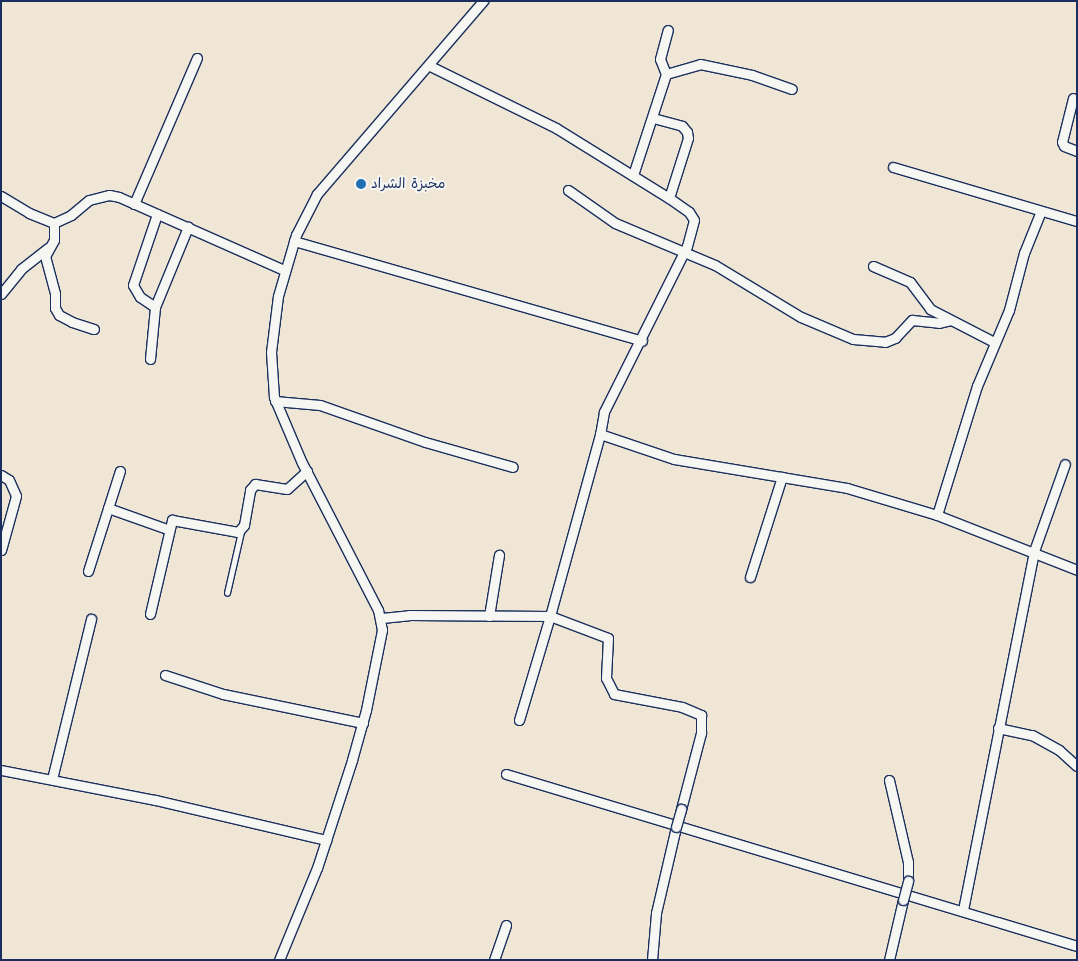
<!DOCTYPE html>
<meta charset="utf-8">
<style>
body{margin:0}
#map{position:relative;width:1078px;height:961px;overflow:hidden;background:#efe6d5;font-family:"Architects Daughter","Playpen Sans Arabic",sans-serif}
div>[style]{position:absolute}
.roads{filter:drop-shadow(1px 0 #1b2f5e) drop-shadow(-1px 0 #1b2f5e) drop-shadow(0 1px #1b2f5e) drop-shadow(0 -1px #1b2f5e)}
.lane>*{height:4.5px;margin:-2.25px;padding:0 2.25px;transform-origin:2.25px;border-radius:2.25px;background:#f6f6f2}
.street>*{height:9px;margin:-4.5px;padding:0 4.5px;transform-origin:4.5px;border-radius:4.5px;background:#f6f6f2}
.bridges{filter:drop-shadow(1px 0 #1b2f5e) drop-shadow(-1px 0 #1b2f5e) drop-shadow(0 1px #1b2f5e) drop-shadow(0 -1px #1b2f5e)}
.street-bridge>*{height:9px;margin:-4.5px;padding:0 4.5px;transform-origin:4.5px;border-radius:4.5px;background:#f6f6f2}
.dots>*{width:14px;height:14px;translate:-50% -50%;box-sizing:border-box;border:2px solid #f6f6f2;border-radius:50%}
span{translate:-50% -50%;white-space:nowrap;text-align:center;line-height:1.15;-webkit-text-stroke:4px #f6f6f2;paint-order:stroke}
.poi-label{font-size:14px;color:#1b2f5e}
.left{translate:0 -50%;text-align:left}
.frame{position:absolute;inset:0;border:2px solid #1b2f5e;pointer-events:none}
</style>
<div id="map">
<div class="roads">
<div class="lane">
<div style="left:227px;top:593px;width:63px;rotate:-77.1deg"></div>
</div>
<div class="street">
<div style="left:430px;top:66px;width:140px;rotate:26.2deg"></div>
<div style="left:556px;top:128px;width:133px;rotate:31.8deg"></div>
<div style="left:669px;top:198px;width:24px;rotate:35deg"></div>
<div style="left:689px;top:212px;width:9px;rotate:58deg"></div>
<div style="left:694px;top:220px;width:27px;rotate:105deg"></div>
<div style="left:687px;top:246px;width:186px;rotate:116.6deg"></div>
<div style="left:604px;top:412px;width:22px;rotate:100deg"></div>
<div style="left:600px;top:434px;width:78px;rotate:18.7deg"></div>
<div style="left:674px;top:459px;width:175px;rotate:9.5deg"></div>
<div style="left:847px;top:488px;width:94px;rotate:16.7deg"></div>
<div style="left:937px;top:515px;width:150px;rotate:21.4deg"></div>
<div style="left:666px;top:74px;width:16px;rotate:-112deg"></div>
<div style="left:660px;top:59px;width:30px;rotate:-75deg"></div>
<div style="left:1073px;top:98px;width:45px;rotate:104deg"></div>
<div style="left:1062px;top:142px;width:4px;rotate:63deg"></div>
<div style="left:1064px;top:146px;width:14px;rotate:21deg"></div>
<div style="left:653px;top:118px;width:30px;rotate:15deg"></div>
<div style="left:682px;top:126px;width:8px;rotate:50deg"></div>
<div style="left:687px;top:132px;width:6px;rotate:81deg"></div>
<div style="left:688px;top:138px;width:63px;rotate:107.6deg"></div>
<div style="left:893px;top:167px;width:192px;rotate:16.4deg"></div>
<div style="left:633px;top:175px;width:106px;rotate:-71.9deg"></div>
<div style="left:666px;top:74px;width:35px;rotate:-16deg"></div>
<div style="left:700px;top:64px;width:53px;rotate:11.9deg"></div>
<div style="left:752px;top:75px;width:42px;rotate:19.3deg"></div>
<div style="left:568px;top:190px;width:57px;rotate:35.1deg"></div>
<div style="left:615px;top:223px;width:108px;rotate:22.8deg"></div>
<div style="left:715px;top:265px;width:100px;rotate:31.2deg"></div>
<div style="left:801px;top:317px;width:56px;rotate:22.9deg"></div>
<div style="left:853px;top:339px;width:32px;rotate:5deg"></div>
<div style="left:885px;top:342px;width:11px;rotate:-22deg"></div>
<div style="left:895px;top:338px;width:25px;rotate:-47deg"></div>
<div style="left:912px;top:320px;width:27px;rotate:6deg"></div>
<div style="left:939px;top:323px;width:12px;rotate:-14deg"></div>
<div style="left:1px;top:196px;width:33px;rotate:31deg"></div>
<div style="left:29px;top:213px;width:27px;rotate:22deg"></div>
<div style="left:54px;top:223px;width:19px;rotate:-25deg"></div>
<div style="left:71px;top:215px;width:23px;rotate:-40deg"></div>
<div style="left:89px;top:200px;width:21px;rotate:-14deg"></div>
<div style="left:109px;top:195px;width:10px;rotate:11deg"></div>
<div style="left:119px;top:197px;width:180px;rotate:23.9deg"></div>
<div style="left:134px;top:204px;width:159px;rotate:-66.7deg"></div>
<div style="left:54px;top:223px;width:17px;rotate:90deg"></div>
<div style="left:54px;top:240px;width:18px;rotate:119deg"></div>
<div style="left:45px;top:256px;width:39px;rotate:75deg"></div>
<div style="left:55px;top:294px;width:14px;rotate:90deg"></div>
<div style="left:55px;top:308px;width:8px;rotate:60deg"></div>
<div style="left:59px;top:315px;width:15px;rotate:28deg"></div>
<div style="left:72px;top:322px;width:23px;rotate:18deg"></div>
<div style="left:294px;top:241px;width:362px;rotate:16deg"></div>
<div style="left:873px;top:266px;width:40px;rotate:23.4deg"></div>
<div style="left:910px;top:282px;width:34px;rotate:53deg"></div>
<div style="left:930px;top:309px;width:72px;rotate:27.3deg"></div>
<div style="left:1px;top:294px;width:32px;rotate:-51deg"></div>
<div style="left:21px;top:269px;width:34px;rotate:-38deg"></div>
<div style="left:155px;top:307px;width:87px;rotate:-67.6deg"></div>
<div style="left:150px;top:359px;width:52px;rotate:-84.5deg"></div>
<div style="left:155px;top:307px;width:18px;rotate:-146deg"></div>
<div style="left:140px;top:297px;width:14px;rotate:-120deg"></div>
<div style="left:133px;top:285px;width:75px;rotate:-71.3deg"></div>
<div style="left:275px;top:401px;width:45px;rotate:5.1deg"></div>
<div style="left:320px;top:405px;width:111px;rotate:19.4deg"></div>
<div style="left:425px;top:442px;width:91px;rotate:15.9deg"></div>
<div style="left:1px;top:475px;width:9px;rotate:32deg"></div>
<div style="left:9px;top:480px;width:17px;rotate:66deg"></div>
<div style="left:16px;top:496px;width:56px;rotate:105.5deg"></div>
<div style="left:108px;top:508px;width:63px;rotate:19.6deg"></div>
<div style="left:937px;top:515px;width:135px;rotate:-72.8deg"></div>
<div style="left:977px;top:386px;width:82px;rotate:-67.2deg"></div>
<div style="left:1009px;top:310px;width:59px;rotate:-75.3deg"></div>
<div style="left:1024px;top:253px;width:45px;rotate:-68deg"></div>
<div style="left:88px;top:571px;width:105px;rotate:-72.3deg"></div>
<div style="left:750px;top:577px;width:105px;rotate:-72.3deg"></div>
<div style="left:150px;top:614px;width:97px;rotate:-76.8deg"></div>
<div style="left:172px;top:520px;width:67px;rotate:10.3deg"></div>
<div style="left:238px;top:532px;width:9px;rotate:-49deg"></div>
<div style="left:244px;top:525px;width:36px;rotate:-80deg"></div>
<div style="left:250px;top:490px;width:8px;rotate:-50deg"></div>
<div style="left:255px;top:484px;width:32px;rotate:9deg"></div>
<div style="left:287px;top:489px;width:27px;rotate:-42deg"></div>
<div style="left:489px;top:616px;width:62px;rotate:-80.7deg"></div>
<div style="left:382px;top:618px;width:27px;rotate:-6deg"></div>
<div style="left:409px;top:615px;width:141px;rotate:0.4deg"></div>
<div style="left:550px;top:616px;width:189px;rotate:-74.6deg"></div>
<div style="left:165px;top:675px;width:61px;rotate:18.1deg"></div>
<div style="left:223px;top:694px;width:143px;rotate:11.7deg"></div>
<div style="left:519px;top:720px;width:109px;rotate:-73.4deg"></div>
<div style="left:550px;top:616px;width:62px;rotate:20.8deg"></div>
<div style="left:608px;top:638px;width:40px;rotate:92.9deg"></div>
<div style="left:606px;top:678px;width:18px;rotate:63deg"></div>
<div style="left:614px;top:694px;width:69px;rotate:10.8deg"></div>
<div style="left:682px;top:707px;width:21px;rotate:23deg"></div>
<div style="left:701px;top:715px;width:18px;rotate:90deg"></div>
<div style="left:701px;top:733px;width:79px;rotate:104.7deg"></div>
<div style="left:998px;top:728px;width:35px;rotate:12deg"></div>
<div style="left:1032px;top:735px;width:31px;rotate:29deg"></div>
<div style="left:1059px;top:750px;width:24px;rotate:42deg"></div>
<div style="left:1px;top:770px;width:157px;rotate:11deg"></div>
<div style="left:155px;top:800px;width:176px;rotate:13.2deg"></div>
<div style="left:506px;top:774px;width:596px;rotate:16.76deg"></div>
<div style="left:52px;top:779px;width:165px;rotate:-76.3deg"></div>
<div style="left:889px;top:780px;width:84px;rotate:77deg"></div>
<div style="left:908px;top:862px;width:19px;rotate:90deg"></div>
<div style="left:963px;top:910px;width:366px;rotate:-78.8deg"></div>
<div style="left:1034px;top:551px;width:92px;rotate:-70.4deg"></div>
<div style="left:279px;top:960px;width:100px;rotate:-67.6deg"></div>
<div style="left:317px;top:868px;width:114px;rotate:-72deg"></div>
<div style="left:352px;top:760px;width:52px;rotate:-74.4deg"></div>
<div style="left:366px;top:710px;width:82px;rotate:-78.7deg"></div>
<div style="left:382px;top:630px;width:20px;rotate:-101deg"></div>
<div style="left:378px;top:610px;width:165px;rotate:-117.3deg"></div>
<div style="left:302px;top:463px;width:72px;rotate:-113deg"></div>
<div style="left:274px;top:397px;width:45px;rotate:-93.8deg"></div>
<div style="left:271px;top:352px;width:56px;rotate:-82.9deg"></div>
<div style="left:278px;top:296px;width:64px;rotate:-73.6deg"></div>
<div style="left:296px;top:235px;width:46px;rotate:-62.9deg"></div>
<div style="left:317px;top:194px;width:255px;rotate:-49.3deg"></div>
<div style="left:494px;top:960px;width:37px;rotate:-71deg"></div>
<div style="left:652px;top:960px;width:47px;rotate:-85.1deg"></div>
<div style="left:656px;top:913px;width:88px;rotate:-76.9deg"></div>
<div style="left:889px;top:960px;width:62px;rotate:-76.9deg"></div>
</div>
</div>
<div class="bridges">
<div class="street-bridge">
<div style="left:676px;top:827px;width:19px;rotate:-74deg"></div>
<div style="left:903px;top:900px;width:20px;rotate:-75deg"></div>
</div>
</div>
<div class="dots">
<div style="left:361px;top:184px;background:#1f6fb2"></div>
</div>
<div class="poi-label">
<span class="left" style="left:371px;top:184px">مخبزة الشراد</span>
</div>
<div class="frame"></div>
</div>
